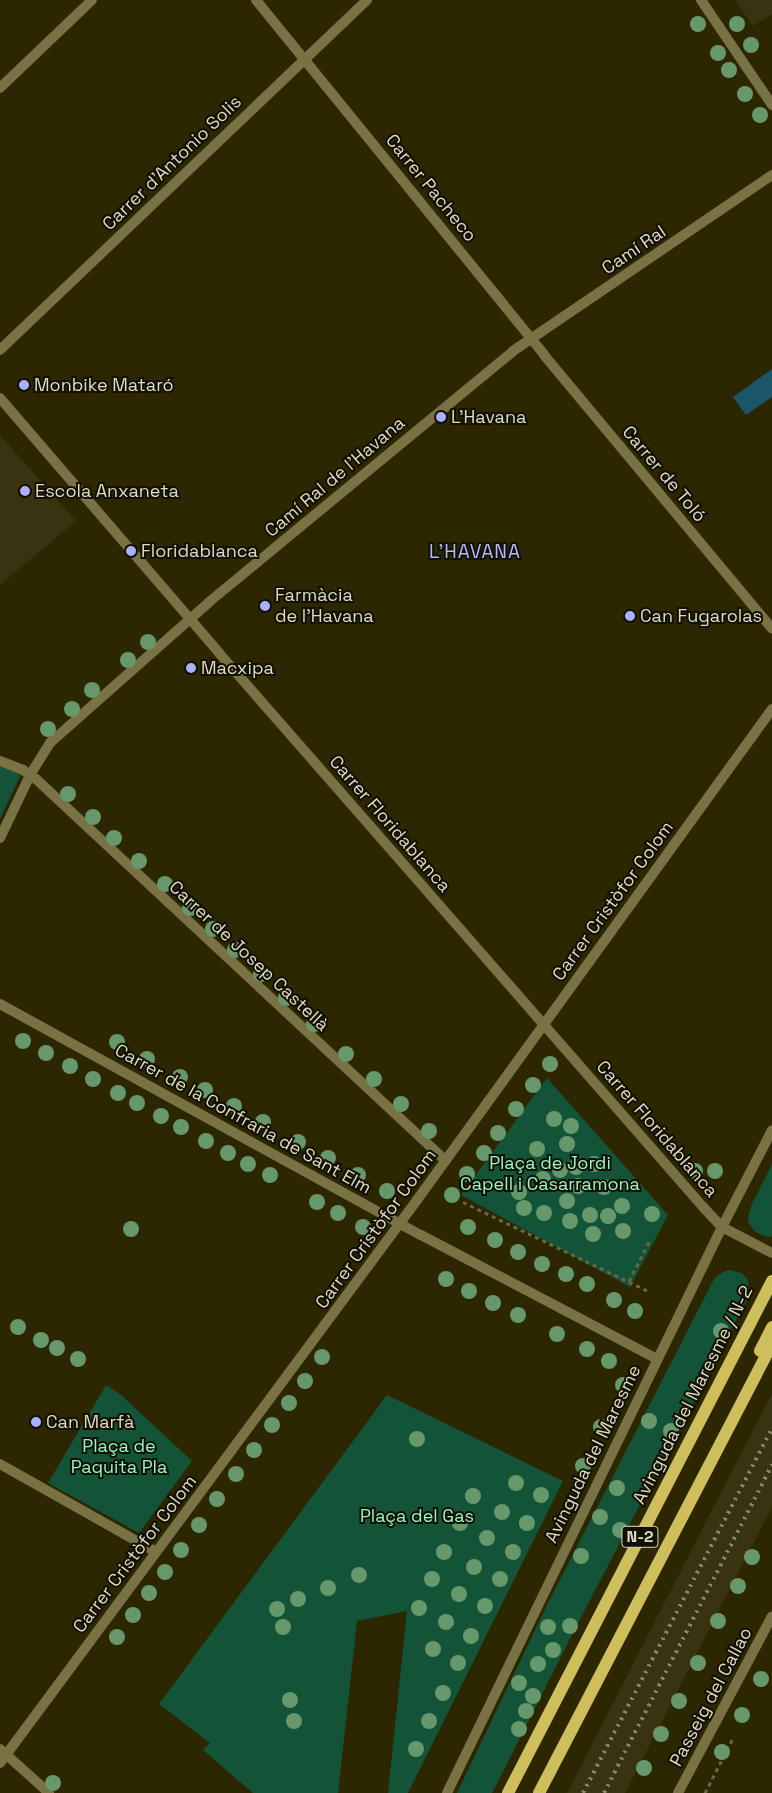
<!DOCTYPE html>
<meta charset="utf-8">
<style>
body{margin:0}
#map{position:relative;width:772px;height:1793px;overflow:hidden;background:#2c2601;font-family:"Space Grotesk",sans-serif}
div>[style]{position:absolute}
.built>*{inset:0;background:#393311}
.green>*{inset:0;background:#135438}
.water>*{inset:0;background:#1a5667}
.path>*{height:3px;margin-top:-1.5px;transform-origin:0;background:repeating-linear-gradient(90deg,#6a6546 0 4px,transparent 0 8px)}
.street>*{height:10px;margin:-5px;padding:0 5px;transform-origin:5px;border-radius:5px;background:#797245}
.primary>*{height:12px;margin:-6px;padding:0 6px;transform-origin:6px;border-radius:6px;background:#cfbf5c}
.rail>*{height:4px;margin-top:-2px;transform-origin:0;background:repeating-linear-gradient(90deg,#8a8569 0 2.5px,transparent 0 7.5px)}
.trees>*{width:16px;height:16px;margin:-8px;border-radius:50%;background:#67986c}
.dots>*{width:14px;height:14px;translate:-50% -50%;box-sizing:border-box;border:2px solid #120f03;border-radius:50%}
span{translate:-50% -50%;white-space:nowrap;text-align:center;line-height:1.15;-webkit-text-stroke:4px #120f03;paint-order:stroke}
.shield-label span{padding:1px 4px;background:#120f03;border:1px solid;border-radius:4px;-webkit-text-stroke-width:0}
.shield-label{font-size:16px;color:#dedbc7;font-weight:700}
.street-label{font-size:18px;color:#dedbc7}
.poi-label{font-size:18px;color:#dedbc7}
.left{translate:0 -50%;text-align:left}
.park-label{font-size:18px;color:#98f5c4}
.neighbourhood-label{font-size:19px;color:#b3b8ff;letter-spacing:1px}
</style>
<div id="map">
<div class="built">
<div style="clip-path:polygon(735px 0,772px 0,772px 14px,753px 26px)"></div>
<div style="clip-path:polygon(0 435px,76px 521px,0 585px)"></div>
<div style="clip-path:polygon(772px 1393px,772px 1507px,625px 1793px,567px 1793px)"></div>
</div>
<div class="green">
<div style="clip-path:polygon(0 761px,23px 770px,0 819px)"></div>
<div style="clip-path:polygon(547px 1078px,668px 1215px,630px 1287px,461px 1195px)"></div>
<div style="clip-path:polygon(772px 1164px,772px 1236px,768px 1237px,755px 1232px,748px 1222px,748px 1217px,752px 1204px)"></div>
<div style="clip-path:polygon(730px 1270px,742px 1273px,748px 1280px,749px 1296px,577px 1625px,492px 1793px,457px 1793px,547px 1605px,714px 1279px,723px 1272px)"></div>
<div style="clip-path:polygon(106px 1385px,121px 1395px,192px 1461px,139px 1533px,48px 1483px)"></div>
<div style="clip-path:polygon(387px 1395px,563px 1481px,408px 1793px,388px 1793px,407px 1611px,357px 1621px,338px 1793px,253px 1793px,203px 1750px,210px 1743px,159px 1704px)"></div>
</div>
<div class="water">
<div style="clip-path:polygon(772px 369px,772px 397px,746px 415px,733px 397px)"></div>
</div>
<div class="path">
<div style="left:463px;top:1202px;width:208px;rotate:25.7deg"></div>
<div style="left:629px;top:1281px;width:44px;rotate:-62.9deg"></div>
<div style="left:705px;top:1793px;width:64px;rotate:-63deg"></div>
</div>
<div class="street">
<div style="left:256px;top:0;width:457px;rotate:50.9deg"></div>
<div style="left:544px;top:355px;width:356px;rotate:50.2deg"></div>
<div style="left:701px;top:0;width:127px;rotate:55.9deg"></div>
<div style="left:0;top:88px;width:127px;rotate:-43.7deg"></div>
<div style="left:0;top:350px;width:507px;rotate:-43.64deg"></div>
<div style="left:0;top:398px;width:336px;rotate:49.3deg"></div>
<div style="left:219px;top:653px;width:737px;rotate:48.85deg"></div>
<div style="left:704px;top:1208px;width:26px;rotate:47deg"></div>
<div style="left:722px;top:1227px;width:56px;rotate:27.5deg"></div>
<div style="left:0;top:761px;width:25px;rotate:21deg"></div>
<div style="left:23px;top:770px;width:16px;rotate:35deg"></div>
<div style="left:36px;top:779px;width:560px;rotate:42.98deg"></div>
<div style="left:0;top:838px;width:70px;rotate:-64.5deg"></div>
<div style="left:30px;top:775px;width:39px;rotate:-58deg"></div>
<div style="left:51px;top:742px;width:211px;rotate:-41.5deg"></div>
<div style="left:209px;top:602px;width:394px;rotate:-39.5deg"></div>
<div style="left:513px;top:351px;width:313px;rotate:-34.2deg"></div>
<div style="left:0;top:1004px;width:480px;rotate:28.8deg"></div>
<div style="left:421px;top:1235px;width:267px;rotate:27.7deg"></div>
<div style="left:0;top:1464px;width:179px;rotate:29.4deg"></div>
<div style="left:0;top:1749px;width:66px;rotate:41.9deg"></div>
<div style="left:0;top:1763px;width:701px;rotate:-53.47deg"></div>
<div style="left:417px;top:1200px;width:606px;rotate:-54.13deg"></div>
<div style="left:447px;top:1793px;width:629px;rotate:-64.09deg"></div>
<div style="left:722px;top:1227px;width:109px;rotate:-62.7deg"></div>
<div style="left:678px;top:1793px;width:200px;rotate:-62deg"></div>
</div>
<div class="primary">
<div style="left:760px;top:1351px;width:27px;rotate:-63deg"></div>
<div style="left:508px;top:1793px;width:576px;rotate:-62.72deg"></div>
<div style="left:539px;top:1793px;width:506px;rotate:-62.57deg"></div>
</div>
<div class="rail">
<div style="left:583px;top:1793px;width:411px;rotate:-62.6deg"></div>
<div style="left:604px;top:1793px;width:369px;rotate:-62.9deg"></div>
</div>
<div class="trees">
<div style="left:698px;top:24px"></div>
<div style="left:737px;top:24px"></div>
<div style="left:751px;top:45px"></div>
<div style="left:718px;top:53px"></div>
<div style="left:729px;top:70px"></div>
<div style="left:745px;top:94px"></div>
<div style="left:760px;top:115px"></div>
<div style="left:148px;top:642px"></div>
<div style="left:128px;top:660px"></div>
<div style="left:92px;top:690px"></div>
<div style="left:72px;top:709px"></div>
<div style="left:48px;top:729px"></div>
<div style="left:68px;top:794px"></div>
<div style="left:93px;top:817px"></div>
<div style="left:114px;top:838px"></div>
<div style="left:139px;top:861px"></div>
<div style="left:165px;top:884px"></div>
<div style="left:190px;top:908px"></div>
<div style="left:213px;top:929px"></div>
<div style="left:235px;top:950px"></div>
<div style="left:261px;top:974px"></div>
<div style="left:286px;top:998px"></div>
<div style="left:314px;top:1024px"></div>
<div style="left:23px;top:1041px"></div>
<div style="left:117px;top:1042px"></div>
<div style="left:46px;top:1053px"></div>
<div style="left:346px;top:1054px"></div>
<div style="left:147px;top:1059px"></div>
<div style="left:550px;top:1064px"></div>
<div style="left:70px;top:1066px"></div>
<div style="left:180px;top:1077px"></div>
<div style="left:93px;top:1079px"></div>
<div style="left:374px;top:1079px"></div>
<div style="left:533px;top:1085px"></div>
<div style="left:205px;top:1090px"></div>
<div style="left:118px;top:1093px"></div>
<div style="left:137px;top:1103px"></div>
<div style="left:401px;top:1104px"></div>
<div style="left:234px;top:1106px"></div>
<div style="left:516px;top:1109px"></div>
<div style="left:161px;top:1116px"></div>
<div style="left:554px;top:1119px"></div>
<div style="left:263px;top:1122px"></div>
<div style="left:571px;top:1126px"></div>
<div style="left:181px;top:1127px"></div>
<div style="left:429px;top:1131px"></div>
<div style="left:498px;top:1133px"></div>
<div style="left:206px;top:1141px"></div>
<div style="left:298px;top:1142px"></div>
<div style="left:567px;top:1144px"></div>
<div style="left:537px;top:1149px"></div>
<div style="left:228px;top:1153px"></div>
<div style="left:484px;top:1153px"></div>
<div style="left:328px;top:1158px"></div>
<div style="left:248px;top:1164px"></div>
<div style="left:594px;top:1164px"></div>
<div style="left:576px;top:1167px"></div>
<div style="left:560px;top:1170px"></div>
<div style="left:695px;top:1171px"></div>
<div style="left:715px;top:1171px"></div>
<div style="left:467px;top:1174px"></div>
<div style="left:270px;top:1175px"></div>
<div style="left:358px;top:1175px"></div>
<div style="left:543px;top:1179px"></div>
<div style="left:578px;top:1186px"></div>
<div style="left:604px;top:1187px"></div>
<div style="left:387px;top:1191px"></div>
<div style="left:519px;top:1192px"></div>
<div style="left:452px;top:1195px"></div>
<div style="left:567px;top:1201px"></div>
<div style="left:317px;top:1202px"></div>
<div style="left:622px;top:1206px"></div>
<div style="left:524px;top:1208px"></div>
<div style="left:338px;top:1213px"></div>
<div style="left:544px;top:1213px"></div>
<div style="left:652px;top:1214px"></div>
<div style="left:590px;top:1215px"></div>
<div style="left:608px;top:1216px"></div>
<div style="left:570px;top:1221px"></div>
<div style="left:363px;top:1227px"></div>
<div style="left:468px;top:1227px"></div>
<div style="left:131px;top:1229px"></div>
<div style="left:623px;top:1231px"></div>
<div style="left:593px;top:1234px"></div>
<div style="left:495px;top:1240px"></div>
<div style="left:518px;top:1252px"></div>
<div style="left:542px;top:1264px"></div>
<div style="left:566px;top:1274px"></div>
<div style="left:446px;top:1279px"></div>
<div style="left:587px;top:1284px"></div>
<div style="left:469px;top:1291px"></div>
<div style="left:614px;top:1300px"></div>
<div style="left:493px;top:1303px"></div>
<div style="left:635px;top:1311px"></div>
<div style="left:518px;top:1315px"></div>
<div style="left:18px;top:1327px"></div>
<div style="left:721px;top:1331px"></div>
<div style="left:557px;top:1334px"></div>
<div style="left:41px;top:1340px"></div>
<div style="left:57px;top:1348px"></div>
<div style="left:587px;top:1349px"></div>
<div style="left:322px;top:1357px"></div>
<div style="left:78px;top:1359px"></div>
<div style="left:609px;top:1361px"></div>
<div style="left:305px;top:1381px"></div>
<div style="left:623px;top:1385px"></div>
<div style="left:289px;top:1403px"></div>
<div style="left:649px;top:1421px"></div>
<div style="left:272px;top:1425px"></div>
<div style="left:601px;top:1427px"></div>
<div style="left:671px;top:1431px"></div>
<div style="left:417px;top:1439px"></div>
<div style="left:254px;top:1450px"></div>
<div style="left:583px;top:1466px"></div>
<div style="left:236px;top:1474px"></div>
<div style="left:516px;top:1483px"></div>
<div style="left:617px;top:1488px"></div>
<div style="left:541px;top:1495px"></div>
<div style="left:473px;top:1496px"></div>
<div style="left:217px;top:1499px"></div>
<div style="left:502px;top:1512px"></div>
<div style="left:600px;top:1517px"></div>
<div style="left:460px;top:1523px"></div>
<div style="left:527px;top:1523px"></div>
<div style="left:199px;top:1525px"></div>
<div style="left:620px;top:1530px"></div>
<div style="left:487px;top:1538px"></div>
<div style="left:181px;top:1550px"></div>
<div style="left:444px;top:1552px"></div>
<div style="left:513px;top:1552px"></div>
<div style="left:581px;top:1556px"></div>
<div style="left:752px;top:1557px"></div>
<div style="left:474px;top:1567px"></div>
<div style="left:165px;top:1572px"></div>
<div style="left:359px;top:1575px"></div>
<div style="left:432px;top:1579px"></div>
<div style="left:500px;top:1579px"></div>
<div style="left:738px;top:1586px"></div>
<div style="left:328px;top:1588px"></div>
<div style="left:149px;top:1593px"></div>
<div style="left:459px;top:1594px"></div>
<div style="left:298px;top:1599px"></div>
<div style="left:485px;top:1606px"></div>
<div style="left:419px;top:1608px"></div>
<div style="left:277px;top:1609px"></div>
<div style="left:133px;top:1615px"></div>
<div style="left:718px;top:1621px"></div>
<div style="left:446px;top:1622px"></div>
<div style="left:570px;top:1626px"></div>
<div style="left:283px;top:1627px"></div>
<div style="left:548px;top:1627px"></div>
<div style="left:471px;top:1636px"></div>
<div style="left:117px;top:1637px"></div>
<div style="left:433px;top:1649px"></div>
<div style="left:553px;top:1650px"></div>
<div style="left:458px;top:1663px"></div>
<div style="left:698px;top:1663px"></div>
<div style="left:538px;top:1664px"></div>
<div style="left:761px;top:1679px"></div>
<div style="left:519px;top:1683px"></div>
<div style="left:443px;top:1693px"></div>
<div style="left:533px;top:1696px"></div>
<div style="left:290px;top:1700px"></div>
<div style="left:679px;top:1701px"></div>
<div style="left:526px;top:1711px"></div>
<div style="left:742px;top:1715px"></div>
<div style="left:294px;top:1721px"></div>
<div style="left:429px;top:1721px"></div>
<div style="left:519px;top:1729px"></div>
<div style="left:661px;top:1734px"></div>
<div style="left:416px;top:1749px"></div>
<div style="left:722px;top:1752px"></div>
<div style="left:644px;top:1768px"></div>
<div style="left:53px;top:1783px"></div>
</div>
<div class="dots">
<div style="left:24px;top:385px;background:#aab0fb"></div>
<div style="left:441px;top:417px;background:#aab0fb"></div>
<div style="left:25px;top:491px;background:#aab0fb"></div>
<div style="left:131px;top:551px;background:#aab0fb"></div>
<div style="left:265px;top:606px;background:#aab0fb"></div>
<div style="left:630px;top:616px;background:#aab0fb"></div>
<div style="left:191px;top:668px;background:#aab0fb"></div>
<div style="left:36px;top:1422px;background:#aab0fb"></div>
</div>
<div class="shield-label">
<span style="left:640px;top:1537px">N-2</span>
</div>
<div class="street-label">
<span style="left:172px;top:163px;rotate:-44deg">Carrer d'Antonio Solis</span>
<span style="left:431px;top:188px;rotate:51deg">Carrer Pacheco</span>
<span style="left:634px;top:250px;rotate:-34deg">Camí Ral</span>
<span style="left:664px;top:474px;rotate:50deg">Carrer de Toló</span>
<span style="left:335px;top:477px;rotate:-40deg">Camí Ral de l'Havana</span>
<span style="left:390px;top:824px;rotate:49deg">Carrer Floridablanca</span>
<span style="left:613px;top:901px;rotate:-54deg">Carrer Cristòfor Colom</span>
<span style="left:249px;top:956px;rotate:43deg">Carrer de Josep Castellà</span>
<span style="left:243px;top:1119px;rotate:29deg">Carrer de la Confraria de Sant Elm</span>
<span style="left:657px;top:1129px;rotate:49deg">Carrer Floridablanca</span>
<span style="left:376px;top:1229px;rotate:-54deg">Carrer Cristòfor Colom</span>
<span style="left:693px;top:1395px;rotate:-63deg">Avinguda del Maresme / N-2</span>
<span style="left:593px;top:1454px;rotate:-64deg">Avinguda del Maresme</span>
<span style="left:135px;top:1554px;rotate:-53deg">Carrer Cristòfor Colom</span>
<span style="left:711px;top:1697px;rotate:-62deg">Passeig del Callao</span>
</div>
<div class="poi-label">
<span class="left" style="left:34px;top:385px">Monbike Mataró</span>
<span class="left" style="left:451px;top:417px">L'Havana</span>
<span class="left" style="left:35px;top:491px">Escola Anxaneta</span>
<span class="left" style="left:141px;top:551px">Floridablanca</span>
<span class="left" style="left:275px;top:606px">Farmàcia<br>de l'Havana</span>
<span class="left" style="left:640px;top:616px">Can Fugarolas</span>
<span class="left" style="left:201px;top:668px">Macxipa</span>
<span class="left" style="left:46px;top:1422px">Can Marfà</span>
</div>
<div class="park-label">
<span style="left:550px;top:1174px">Plaça de Jordi<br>Capell i Casarramona</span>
<span style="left:119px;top:1457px">Plaça de<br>Paquita Pla</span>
<span style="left:417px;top:1516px">Plaça del Gas</span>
</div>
<div class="neighbourhood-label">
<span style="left:475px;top:552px">L'HAVANA</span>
</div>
</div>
